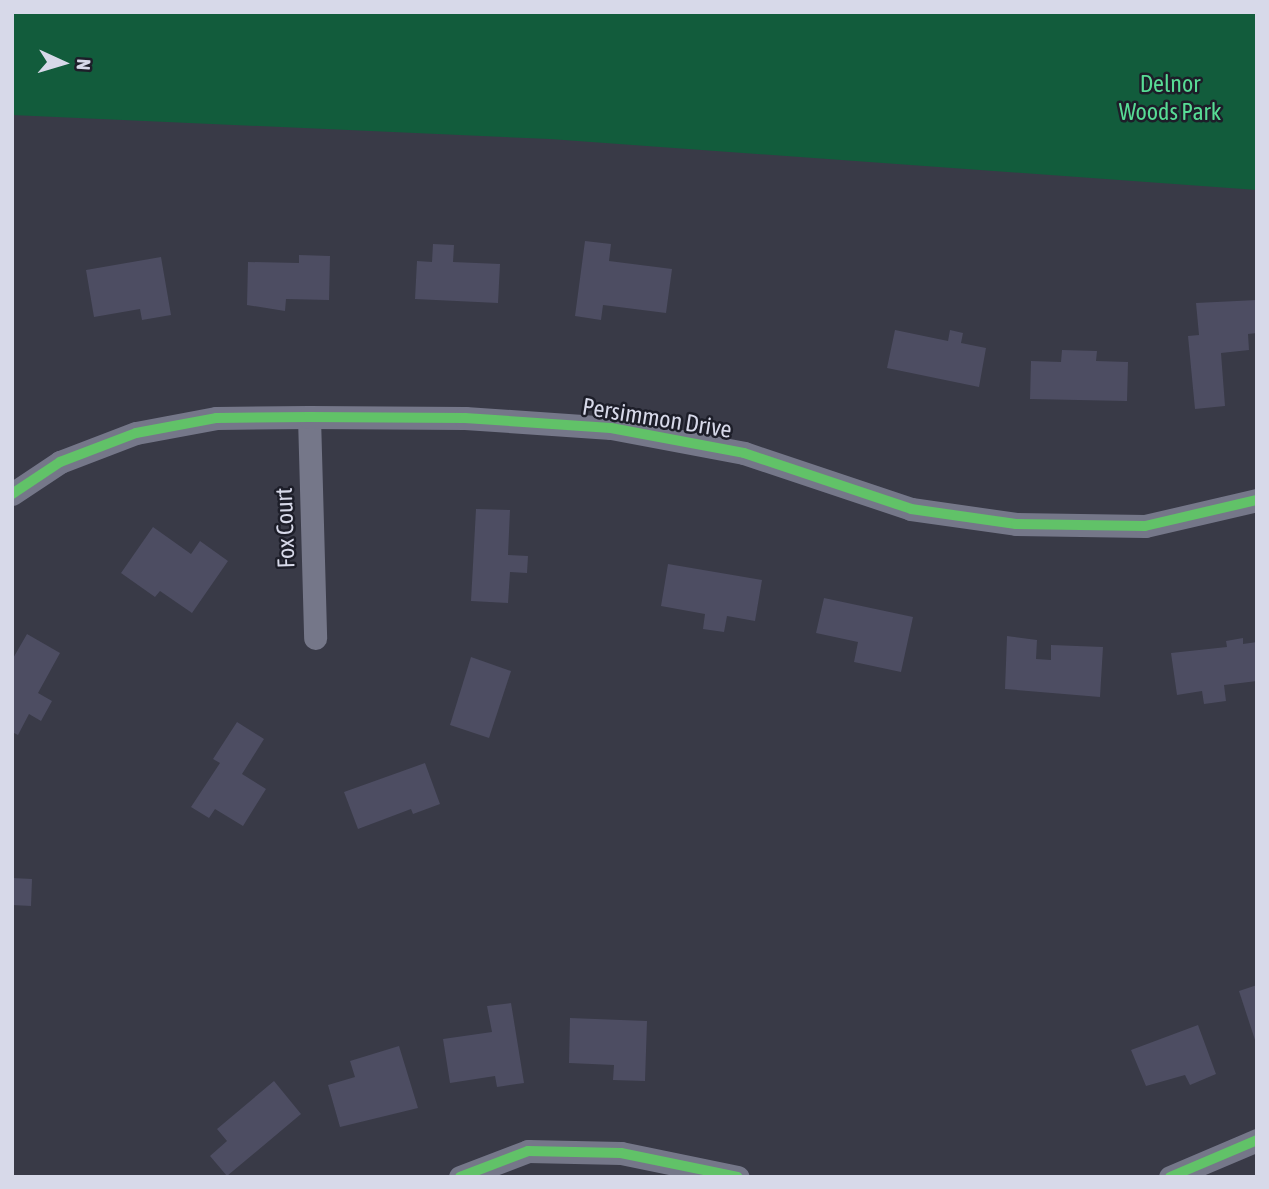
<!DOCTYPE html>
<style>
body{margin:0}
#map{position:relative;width:1269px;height:1189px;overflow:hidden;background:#393a47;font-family:"Asap Condensed",sans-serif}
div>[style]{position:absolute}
.green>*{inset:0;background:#125c3c}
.building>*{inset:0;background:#4d4d62}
.street>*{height:23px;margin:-11.5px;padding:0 11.5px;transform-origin:11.5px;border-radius:11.5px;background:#757789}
.cycleway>*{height:10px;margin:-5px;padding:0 5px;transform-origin:5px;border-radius:5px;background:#61c268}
span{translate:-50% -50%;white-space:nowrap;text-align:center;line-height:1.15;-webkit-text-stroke:5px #1d1e29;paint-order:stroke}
.park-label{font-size:24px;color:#57dc95}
.street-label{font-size:24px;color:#d7d9e9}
.frame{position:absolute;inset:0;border:14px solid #d7d9e9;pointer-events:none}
.north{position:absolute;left:28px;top:28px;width:70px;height:70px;-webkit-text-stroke:5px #1d1e29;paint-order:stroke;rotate:94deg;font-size:19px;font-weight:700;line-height:28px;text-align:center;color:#d7d9e9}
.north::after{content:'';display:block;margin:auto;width:24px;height:32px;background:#d7d9e9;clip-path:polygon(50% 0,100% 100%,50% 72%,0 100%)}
</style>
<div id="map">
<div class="green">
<div style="clip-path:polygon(12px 12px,1257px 12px,1257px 190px,550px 139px,12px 115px)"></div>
</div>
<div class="building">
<div style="clip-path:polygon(585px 241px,611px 244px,609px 261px,672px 269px,666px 313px,603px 305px,601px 320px,575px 316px)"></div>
<div style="clip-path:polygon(433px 244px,454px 245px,453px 262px,500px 264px,498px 303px,415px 299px,417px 261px,432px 262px)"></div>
<div style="clip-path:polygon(299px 255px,330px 256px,329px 300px,286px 299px,285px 311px,247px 305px,248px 262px,299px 263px)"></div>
<div style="clip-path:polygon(161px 257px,171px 315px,142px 320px,140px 309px,94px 317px,86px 270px)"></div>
<div style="clip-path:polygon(1257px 300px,1257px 333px,1248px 334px,1249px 350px,1221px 353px,1225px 406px,1195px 409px,1188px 336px,1199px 335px,1196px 303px)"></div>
<div style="clip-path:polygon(895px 330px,948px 341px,950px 330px,963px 333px,961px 343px,986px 348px,979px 387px,887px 368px)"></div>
<div style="clip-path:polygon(1062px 350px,1097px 351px,1096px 361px,1128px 362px,1127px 401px,1030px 399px,1031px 361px,1061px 362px)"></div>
<div style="clip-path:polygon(476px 509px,510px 510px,508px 555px,528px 556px,527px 573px,510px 572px,508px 603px,471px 601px)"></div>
<div style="clip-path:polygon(153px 527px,191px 554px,200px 541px,228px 561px,192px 613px,160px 591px,155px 597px,121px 573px)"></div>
<div style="clip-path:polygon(668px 564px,762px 580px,755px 621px,727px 616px,724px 632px,703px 629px,705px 614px,661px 606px)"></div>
<div style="clip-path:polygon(824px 598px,913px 617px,901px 672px,854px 662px,858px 642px,816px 633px)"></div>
<div style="clip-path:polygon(27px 634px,60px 653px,38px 693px,52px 701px,41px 721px,29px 714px,18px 735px,12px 732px,12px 660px)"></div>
<div style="clip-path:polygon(1007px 636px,1037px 640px,1036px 659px,1051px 660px,1051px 645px,1103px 647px,1100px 697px,1005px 689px)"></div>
<div style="clip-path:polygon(1243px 638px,1243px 644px,1257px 642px,1257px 681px,1224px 685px,1226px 701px,1204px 704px,1202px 691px,1177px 695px,1171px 653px,1227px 647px,1226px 641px)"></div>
<div style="clip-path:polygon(471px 657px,511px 671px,489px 738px,450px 725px)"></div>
<div style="clip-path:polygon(237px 722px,264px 739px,242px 774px,266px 789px,243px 826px,215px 809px,209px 818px,191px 807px,220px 763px,213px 759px)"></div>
<div style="clip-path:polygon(425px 763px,440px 804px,413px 814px,411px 809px,358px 829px,344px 792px)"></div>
<div style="clip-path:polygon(12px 878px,32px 879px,31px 906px,12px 905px)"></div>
<div style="clip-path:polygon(1257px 985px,1257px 1043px,1256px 1043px,1239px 991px)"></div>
<div style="clip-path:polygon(511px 1003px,524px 1083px,497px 1087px,495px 1076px,450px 1083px,443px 1039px,492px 1032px,487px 1006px)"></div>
<div style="clip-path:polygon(570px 1018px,647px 1021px,645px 1081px,613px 1080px,614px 1065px,569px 1063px)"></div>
<div style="clip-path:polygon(1198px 1025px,1216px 1074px,1190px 1085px,1185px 1075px,1146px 1086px,1131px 1050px)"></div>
<div style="clip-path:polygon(399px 1046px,418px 1108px,340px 1127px,328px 1085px,355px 1077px,350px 1061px)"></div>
<div style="clip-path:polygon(274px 1081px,301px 1114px,227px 1176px,210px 1156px,227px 1141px,217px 1129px)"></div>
</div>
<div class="street">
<div style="left:309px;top:417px;width:221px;rotate:88.4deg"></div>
<div style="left:12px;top:494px;width:58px;rotate:-33.7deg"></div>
<div style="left:60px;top:462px;width:81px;rotate:-20.9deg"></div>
<div style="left:136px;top:433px;width:81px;rotate:-10.6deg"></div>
<div style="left:216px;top:418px;width:93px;rotate:-0.6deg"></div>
<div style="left:309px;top:417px;width:156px;rotate:0.4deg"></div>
<div style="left:465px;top:418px;width:146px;rotate:3.9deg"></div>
<div style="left:611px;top:428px;width:135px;rotate:10.6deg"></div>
<div style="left:744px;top:453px;width:176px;rotate:18.5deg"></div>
<div style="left:911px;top:509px;width:106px;rotate:8.1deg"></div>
<div style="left:1016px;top:524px;width:129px;rotate:0.9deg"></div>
<div style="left:1145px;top:526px;width:115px;rotate:-13.1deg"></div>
<div style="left:460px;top:1177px;width:73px;rotate:-20.9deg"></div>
<div style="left:528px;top:1151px;width:93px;rotate:1.2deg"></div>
<div style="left:621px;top:1153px;width:119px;rotate:11.6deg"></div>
<div style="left:1170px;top:1177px;width:95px;rotate:-23deg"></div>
</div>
<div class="cycleway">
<div style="left:12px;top:494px;width:58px;rotate:-33.7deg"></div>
<div style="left:60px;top:462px;width:81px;rotate:-20.9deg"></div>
<div style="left:136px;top:433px;width:81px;rotate:-10.6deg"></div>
<div style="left:216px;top:418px;width:93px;rotate:-0.6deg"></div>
<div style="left:309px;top:417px;width:156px;rotate:0.4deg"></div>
<div style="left:465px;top:418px;width:146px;rotate:3.9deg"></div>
<div style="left:611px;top:428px;width:135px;rotate:10.6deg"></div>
<div style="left:744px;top:453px;width:176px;rotate:18.5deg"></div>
<div style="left:911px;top:509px;width:106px;rotate:8.1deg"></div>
<div style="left:1016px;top:524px;width:129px;rotate:0.9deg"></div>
<div style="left:1145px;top:526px;width:115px;rotate:-13.1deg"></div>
<div style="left:460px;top:1177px;width:73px;rotate:-20.9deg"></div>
<div style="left:528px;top:1151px;width:93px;rotate:1.2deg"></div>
<div style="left:621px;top:1153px;width:119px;rotate:11.6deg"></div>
<div style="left:1170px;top:1177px;width:95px;rotate:-23deg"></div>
</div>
<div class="park-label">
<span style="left:1170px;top:98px">Delnor<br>Woods Park</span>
</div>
<div class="street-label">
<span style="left:657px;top:418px;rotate:9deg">Persimmon Drive</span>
<span style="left:285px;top:528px;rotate:-92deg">Fox Court</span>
</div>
<div class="frame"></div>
<div class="north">N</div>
</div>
